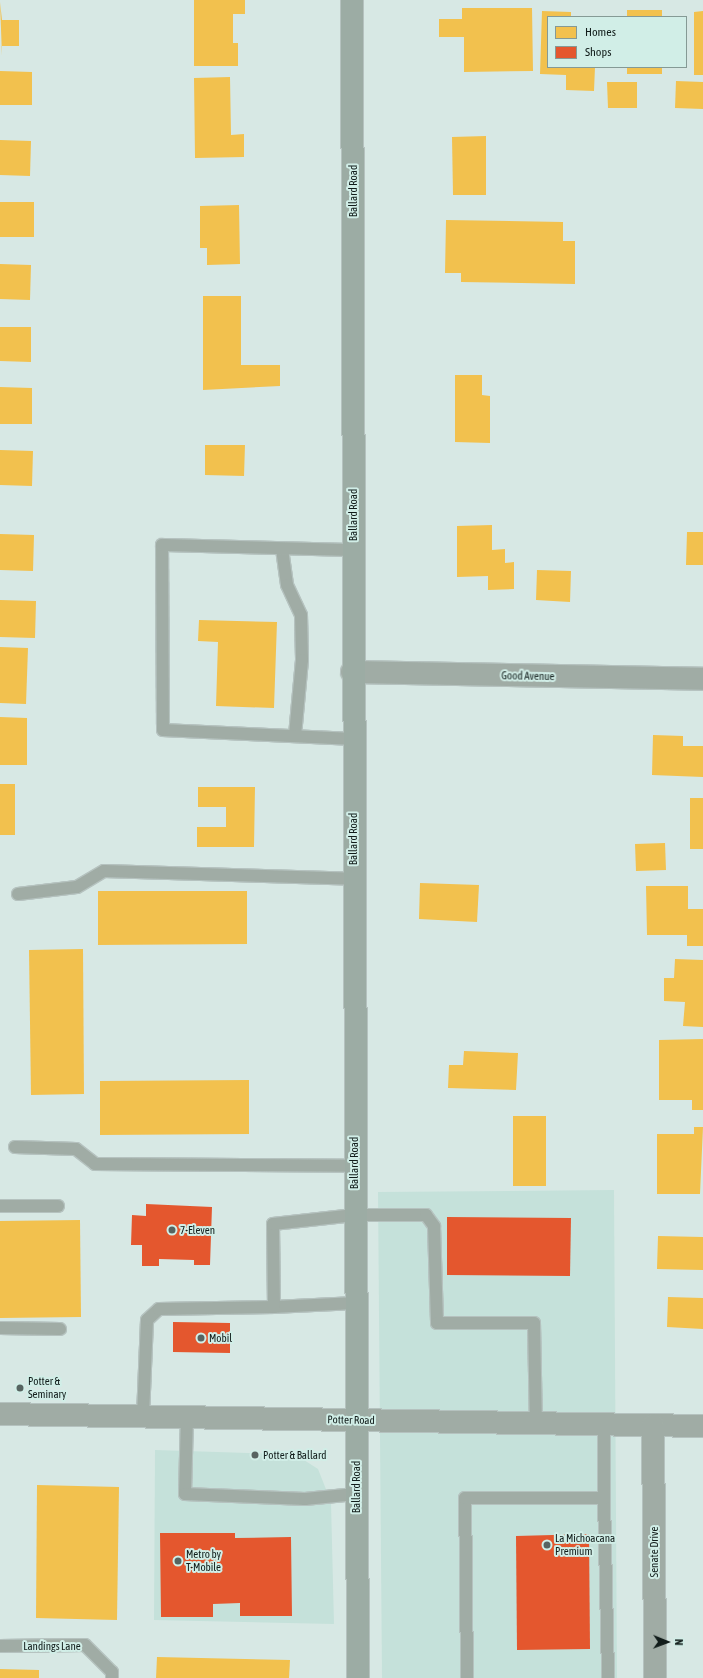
<!DOCTYPE html>
<style>
body{margin:0}
#map{position:relative;width:703px;height:1678px;overflow:hidden;background:#d7e8e4;font-family:"Asap Condensed",sans-serif}
div>[style]{position:absolute}
.built>*{inset:0;background:#c5e1da}
.homes>*{inset:0;background:#f2c14e}
.shops>*{inset:0;background:#e4572e}
.roads{filter:drop-shadow(1px 0 #b5c2bf) drop-shadow(-1px 0 #b5c2bf) drop-shadow(0 1px #b5c2bf) drop-shadow(0 -1px #b5c2bf)}
.lane>*{height:12px;margin:-6px;padding:0 6px;transform-origin:6px;border-radius:6px;background:#a0aca5}
.street>*{height:22px;margin:-11px;padding:0 11px;transform-origin:11px;border-radius:11px;background:#a0aca5}
.secondary>*{height:22px;margin:-11px;padding:0 11px;transform-origin:11px;border-radius:11px;background:#9caca4}
.dots>*{width:11px;height:11px;translate:-50% -50%;box-sizing:border-box;border:2px solid #d1eee7;border-radius:50%}
span{translate:-50% -50%;white-space:nowrap;text-align:center;line-height:1.15;-webkit-text-stroke:4px #d1eee7;paint-order:stroke}
.street-label{font-size:11px;color:#121d1b}
.poi-label{font-size:11px;color:#121d1b}
.left{translate:0 -50%;text-align:left}
.legend{position:absolute;left:547px;top:16px;width:140px;height:52px;box-sizing:border-box;background:#d1eee7;border:1px solid #859a95;margin:0;padding:5px 7px;list-style:none;font-size:12px;color:#121d1b}
.legend li{display:flex;align-items:center;gap:8px;height:20px}
.legend b{width:20px;border:1px solid #859a95}
.north{position:absolute;left:647px;top:1622px;width:40px;height:40px;-webkit-text-stroke:3px #d1eee7;paint-order:stroke;rotate:91deg;font-size:11px;font-weight:700;line-height:16px;text-align:center;color:#121d1b}
.north::after{content:'';display:block;margin:auto;width:14px;height:18px;background:#121d1b;clip-path:polygon(50% 0,100% 100%,50% 72%,0 100%)}
</style>
<div id="map">
<div class="built">
<div style="clip-path:polygon(614px 1190px,617px 1678px,382px 1678px,378px 1192px)"></div>
<div style="clip-path:polygon(155px 1450px,281px 1454px,304px 1460px,318px 1469px,331px 1502px,334px 1624px,154px 1620px)"></div>
</div>
<div class="homes">
<div style="clip-path:polygon(194px 0,245px 0,245px 14px,233px 14px,233px 43px,238px 43px,238px 66px,194px 66px)"></div>
<div style="clip-path:polygon(0 2px,2px 20px,19px 20px,19px 46px,2px 46px,2px 56px)"></div>
<div style="clip-path:polygon(462px 8px,532px 8px,533px 71px,464px 72px,464px 37px,439px 37px,439px 19px,462px 19px)"></div>
<div style="clip-path:polygon(627px 10px,662px 10px,662px 17px,627px 17px)"></div>
<div style="clip-path:polygon(542px 11px,571px 12px,571px 17px,548px 17px,548px 67px,595px 67px,594px 91px,566px 90px,566px 75px,540px 74px)"></div>
<div style="clip-path:polygon(703px 11px,703px 75px,694px 75px,694px 12px)"></div>
<div style="clip-path:polygon(627px 67px,662px 67px,662px 74px,627px 74px)"></div>
<div style="clip-path:polygon(0 71px,32px 72px,32px 105px,0 105px)"></div>
<div style="clip-path:polygon(230px 77px,231px 135px,244px 134px,244px 157px,195px 158px,194px 78px)"></div>
<div style="clip-path:polygon(676px 81px,703px 82px,703px 109px,675px 108px)"></div>
<div style="clip-path:polygon(607px 82px,637px 82px,637px 108px,608px 108px)"></div>
<div style="clip-path:polygon(486px 136px,486px 195px,453px 195px,452px 137px)"></div>
<div style="clip-path:polygon(0 140px,31px 141px,30px 176px,0 175px)"></div>
<div style="clip-path:polygon(0 202px,34px 202px,34px 237px,0 237px)"></div>
<div style="clip-path:polygon(239px 205px,240px 264px,207px 265px,207px 248px,200px 248px,200px 206px)"></div>
<div style="clip-path:polygon(446px 220px,563px 222px,563px 241px,575px 241px,575px 284px,461px 282px,461px 273px,445px 273px)"></div>
<div style="clip-path:polygon(0 264px,31px 265px,30px 300px,0 299px)"></div>
<div style="clip-path:polygon(203px 296px,241px 296px,241px 365px,280px 365px,280px 386px,203px 390px)"></div>
<div style="clip-path:polygon(0 327px,31px 327px,31px 362px,0 361px)"></div>
<div style="clip-path:polygon(455px 375px,482px 375px,482px 395px,490px 396px,490px 443px,455px 442px)"></div>
<div style="clip-path:polygon(0 387px,32px 388px,32px 424px,0 424px)"></div>
<div style="clip-path:polygon(205px 445px,245px 445px,244px 476px,205px 475px)"></div>
<div style="clip-path:polygon(0 450px,33px 451px,32px 486px,0 485px)"></div>
<div style="clip-path:polygon(492px 525px,492px 550px,505px 549px,505px 563px,514px 562px,514px 589px,488px 590px,488px 576px,457px 577px,457px 526px)"></div>
<div style="clip-path:polygon(687px 532px,703px 532px,703px 565px,686px 565px)"></div>
<div style="clip-path:polygon(0 534px,34px 535px,33px 571px,0 570px)"></div>
<div style="clip-path:polygon(537px 570px,571px 571px,570px 602px,536px 600px)"></div>
<div style="clip-path:polygon(0 600px,36px 601px,35px 638px,0 637px)"></div>
<div style="clip-path:polygon(199px 620px,277px 622px,274px 708px,216px 706px,218px 642px,198px 641px)"></div>
<div style="clip-path:polygon(0 647px,28px 648px,26px 704px,0 703px)"></div>
<div style="clip-path:polygon(0 717px,27px 718px,27px 765px,0 765px)"></div>
<div style="clip-path:polygon(653px 735px,683px 736px,683px 746px,703px 746px,703px 777px,652px 775px)"></div>
<div style="clip-path:polygon(0 784px,15px 784px,15px 835px,0 835px)"></div>
<div style="clip-path:polygon(198px 787px,255px 787px,254px 847px,197px 847px,197px 827px,226px 827px,226px 807px,198px 807px)"></div>
<div style="clip-path:polygon(690px 798px,703px 798px,703px 849px,690px 849px)"></div>
<div style="clip-path:polygon(665px 843px,666px 870px,636px 871px,635px 844px)"></div>
<div style="clip-path:polygon(420px 883px,479px 885px,477px 922px,419px 919px)"></div>
<div style="clip-path:polygon(646px 886px,688px 886px,688px 909px,703px 909px,703px 946px,687px 946px,687px 935px,647px 935px)"></div>
<div style="clip-path:polygon(98px 891px,247px 891px,247px 944px,98px 945px)"></div>
<div style="clip-path:polygon(83px 949px,84px 1094px,31px 1095px,29px 950px)"></div>
<div style="clip-path:polygon(675px 959px,703px 960px,703px 1027px,683px 1026px,685px 1002px,664px 1001px,664px 978px,674px 978px)"></div>
<div style="clip-path:polygon(703px 1039px,703px 1110px,692px 1110px,692px 1100px,659px 1100px,659px 1040px)"></div>
<div style="clip-path:polygon(464px 1051px,518px 1053px,516px 1090px,448px 1088px,449px 1065px,463px 1065px)"></div>
<div style="clip-path:polygon(249px 1080px,249px 1134px,100px 1135px,100px 1081px)"></div>
<div style="clip-path:polygon(513px 1116px,546px 1116px,546px 1186px,513px 1186px)"></div>
<div style="clip-path:polygon(694px 1127px,703px 1127px,700px 1194px,657px 1194px,657px 1134px,694px 1134px)"></div>
<div style="clip-path:polygon(80px 1220px,81px 1317px,0 1318px,0 1221px)"></div>
<div style="clip-path:polygon(658px 1236px,703px 1237px,703px 1270px,657px 1269px)"></div>
<div style="clip-path:polygon(668px 1297px,703px 1298px,703px 1329px,667px 1327px)"></div>
<div style="clip-path:polygon(37px 1485px,119px 1487px,117px 1620px,36px 1618px)"></div>
<div style="clip-path:polygon(157px 1657px,290px 1660px,289px 1678px,156px 1678px)"></div>
<div style="clip-path:polygon(0 1669px,39px 1670px,39px 1678px,0 1678px)"></div>
</div>
<div class="shops">
<div style="clip-path:polygon(146px 1204px,212px 1207px,210px 1265px,194px 1265px,194px 1260px,159px 1259px,159px 1266px,142px 1266px,142px 1245px,131px 1245px,132px 1215px,146px 1216px)"></div>
<div style="clip-path:polygon(447px 1217px,571px 1218px,570px 1276px,447px 1275px)"></div>
<div style="clip-path:polygon(173px 1322px,230px 1323px,230px 1353px,173px 1352px)"></div>
<div style="clip-path:polygon(160px 1533px,235px 1533px,235px 1538px,291px 1537px,292px 1616px,240px 1616px,240px 1603px,213px 1604px,213px 1617px,161px 1617px)"></div>
<div style="clip-path:polygon(589px 1534px,590px 1649px,517px 1650px,516px 1536px)"></div>
</div>
<div class="roads">
<div class="lane">
<div style="left:282px;top:549px;width:36px;rotate:82deg"></div>
<div style="left:287px;top:585px;width:33px;rotate:65deg"></div>
<div style="left:301px;top:615px;width:45px;rotate:88.7deg"></div>
<div style="left:302px;top:660px;width:76px;rotate:95.3deg"></div>
<div style="left:353px;top:739px;width:190px;rotate:-177.3deg"></div>
<div style="left:163px;top:730px;width:185px;rotate:-90.3deg"></div>
<div style="left:162px;top:545px;width:191px;rotate:1.5deg"></div>
<div style="left:18px;top:894px;width:59px;rotate:-6.8deg"></div>
<div style="left:77px;top:887px;width:31px;rotate:-31deg"></div>
<div style="left:104px;top:871px;width:249px;rotate:1.8deg"></div>
<div style="left:15px;top:1147px;width:61px;rotate:1.9deg"></div>
<div style="left:76px;top:1149px;width:24px;rotate:38deg"></div>
<div style="left:95px;top:1164px;width:259px;rotate:0.4deg"></div>
<div style="left:0;top:1206px;width:58px"></div>
<div style="left:274px;top:1307px;width:81px;rotate:-2.8deg"></div>
<div style="left:0;top:1328px;width:60px;rotate:1deg"></div>
<div style="left:143px;top:1416px;width:96px;rotate:-87.6deg"></div>
<div style="left:147px;top:1320px;width:16px;rotate:-43deg"></div>
<div style="left:159px;top:1309px;width:115px;rotate:-1deg"></div>
<div style="left:274px;top:1307px;width:83px;rotate:-90.7deg"></div>
<div style="left:273px;top:1224px;width:82px;rotate:-6.3deg"></div>
<div style="left:355px;top:1215px;width:71px"></div>
<div style="left:426px;top:1215px;width:14px;rotate:54deg"></div>
<div style="left:434px;top:1226px;width:97px;rotate:88.2deg"></div>
<div style="left:437px;top:1323px;width:97px"></div>
<div style="left:534px;top:1323px;width:100px;rotate:88.9deg"></div>
<div style="left:187px;top:1417px;width:77px;rotate:91.5deg"></div>
<div style="left:185px;top:1494px;width:120px;rotate:2.4deg"></div>
<div style="left:305px;top:1499px;width:51px;rotate:-5.6deg"></div>
<div style="left:604px;top:1498px;width:180px;rotate:88.7deg"></div>
<div style="left:0;top:1646px;width:85px;rotate:-0.7deg"></div>
<div style="left:85px;top:1645px;width:38px;rotate:45deg"></div>
<div style="left:112px;top:1672px;width:6px;rotate:90deg"></div>
<div style="left:467px;top:1678px;width:180px;rotate:-90.6deg"></div>
<div style="left:465px;top:1498px;width:139px"></div>
<div style="left:604px;top:1498px;width:74px;rotate:-90deg"></div>
</div>
<div class="street">
<div style="left:352px;top:672px;width:351px;rotate:1.1deg"></div>
<div style="left:0;top:1414px;width:703px;rotate:0.98deg"></div>
<div style="left:653px;top:1425px;width:253px;rotate:89.5deg"></div>
</div>
<div class="secondary">
<div style="left:352px;top:0;width:1678px;rotate:89.8deg"></div>
</div>
</div>
<div class="dots">
<div style="left:172px;top:1230px;background:#576461"></div>
<div style="left:201px;top:1338px;background:#576461"></div>
<div style="left:20px;top:1388px;background:#576461"></div>
<div style="left:255px;top:1455px;background:#576461"></div>
<div style="left:547px;top:1545px;background:#576461"></div>
<div style="left:178px;top:1561px;background:#576461"></div>
</div>
<div class="street-label">
<span style="left:353px;top:191px;rotate:-90deg">Ballard Road</span>
<span style="left:353px;top:515px;rotate:-90deg">Ballard Road</span>
<span style="left:528px;top:676px;rotate:1deg">Good Avenue</span>
<span style="left:353px;top:839px;rotate:-90deg">Ballard Road</span>
<span style="left:354px;top:1163px;rotate:-90deg">Ballard Road</span>
<span style="left:351px;top:1420px;rotate:1deg">Potter Road</span>
<span style="left:356px;top:1487px;rotate:-90deg">Ballard Road</span>
<span style="left:654px;top:1552px;rotate:-90deg">Senate Drive</span>
<span style="left:52px;top:1646px">Landings Lane</span>
</div>
<div class="poi-label">
<span class="left" style="left:180px;top:1230px">7-Eleven</span>
<span class="left" style="left:209px;top:1338px">Mobil</span>
<span class="left" style="left:28px;top:1388px">Potter &amp;<br>Seminary</span>
<span class="left" style="left:263px;top:1455px">Potter &amp; Ballard</span>
<span class="left" style="left:555px;top:1545px">La Michoacana<br>Premium</span>
<span class="left" style="left:186px;top:1561px">Metro by<br>T-Mobile</span>
</div>
<ul class="legend">
<li><b style="height:11px;background:#f2c14e"></b>Homes</li>
<li><b style="height:11px;background:#e4572e"></b>Shops</li>
</ul>
<div class="north">N</div>
</div>
